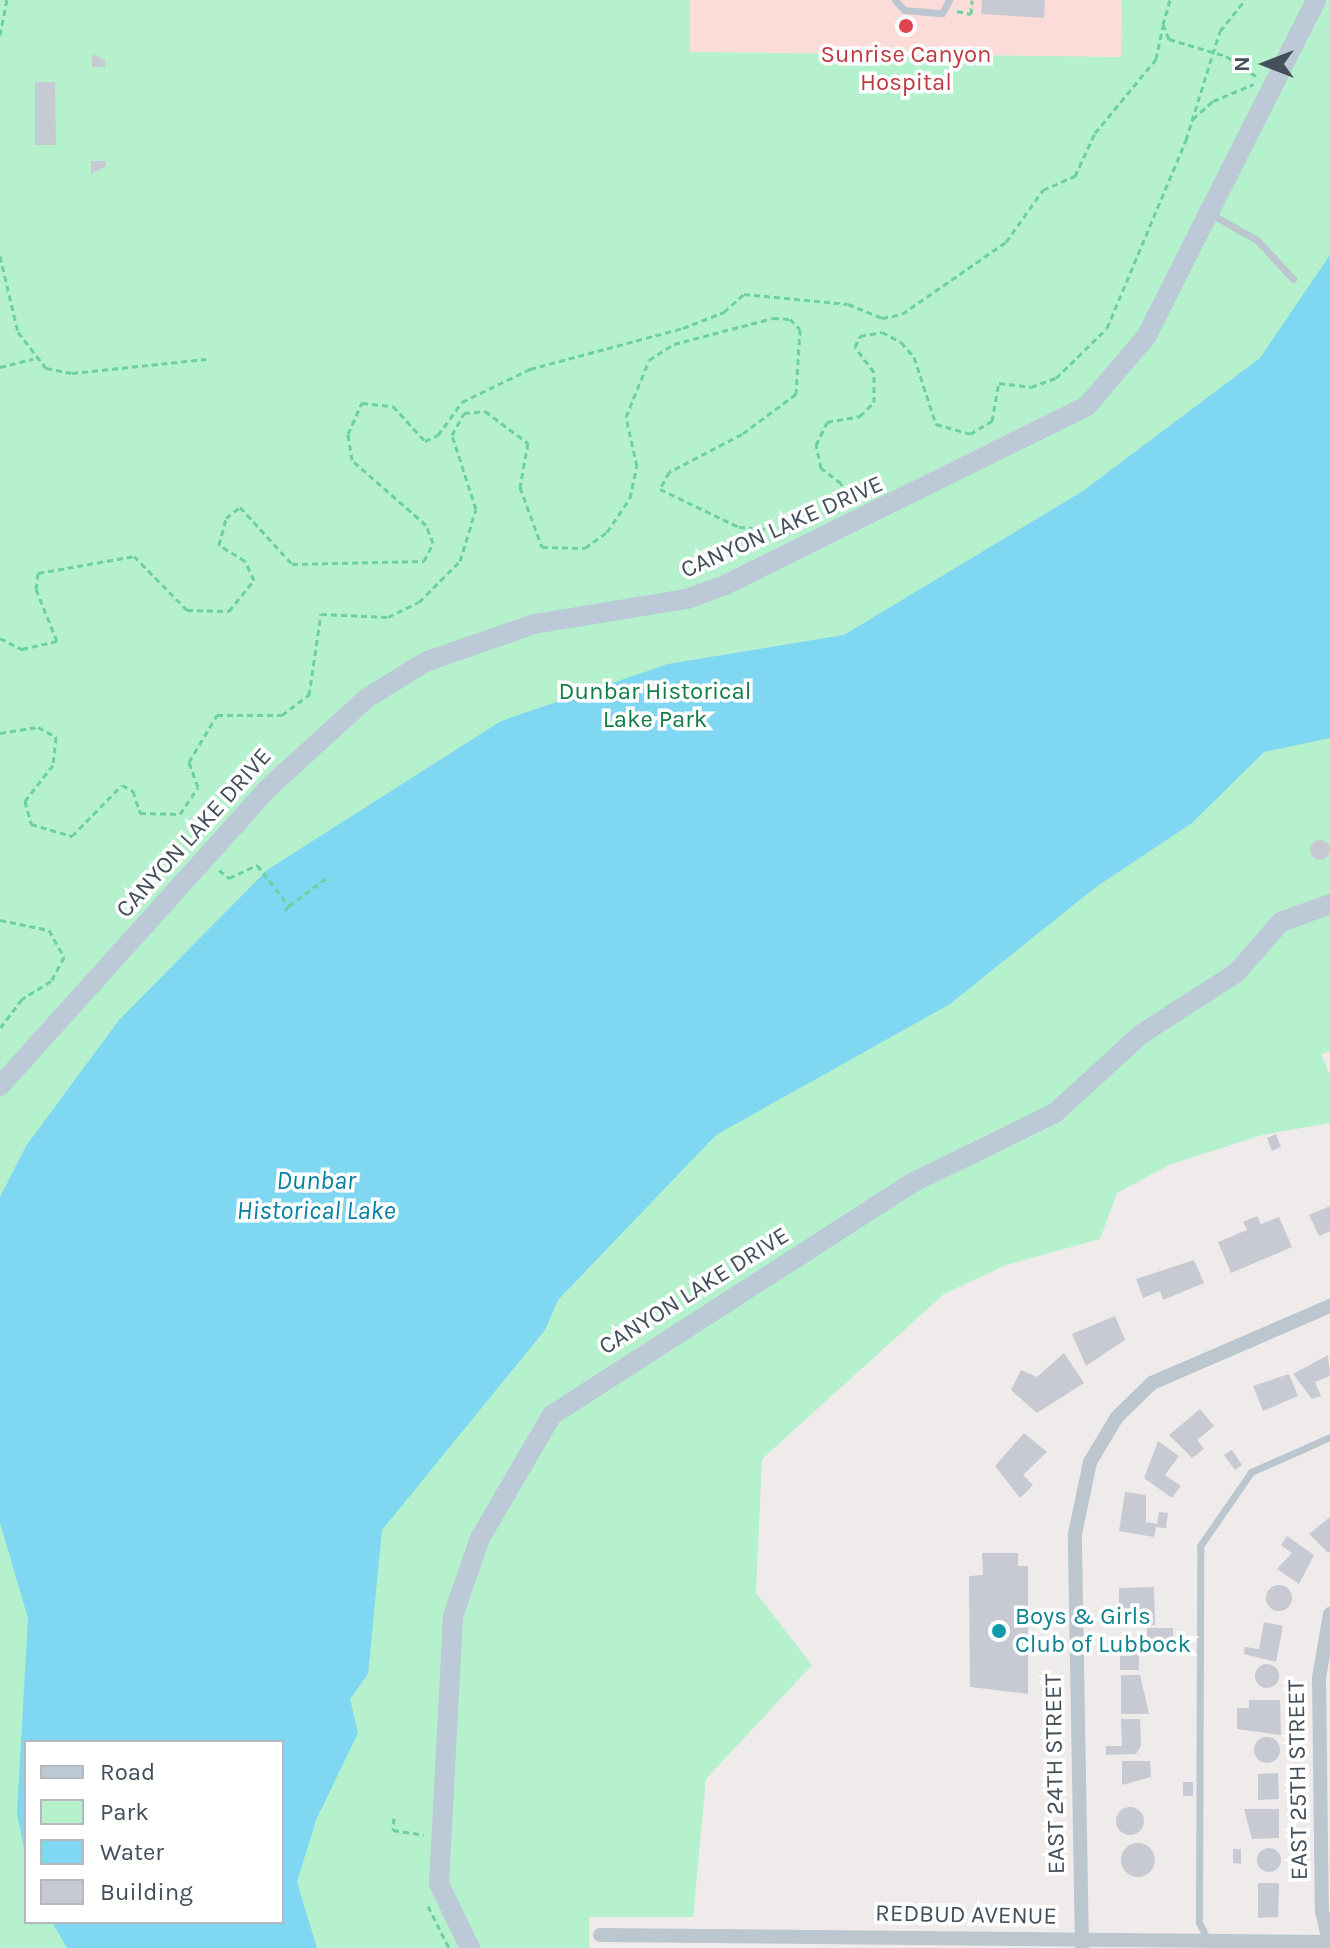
<!DOCTYPE html>
<style>
body{margin:0}
#map{position:relative;width:1330px;height:1948px;overflow:hidden;background:#efebeb;font-family:Karla,sans-serif}
div>[style]{position:absolute}
.medical>*{inset:0;background:#fcdcd8}
.green>*{inset:0;background:#b5f1cd}
.water>*{inset:0;background:#80d7f1}
.building>*{inset:0;background:#c7cad2}
.round{border-radius:50%}
.path>*{height:3px;margin-top:-1.5px;transform-origin:0;background:repeating-linear-gradient(90deg,#6cd0a1 0 6px,transparent 0 10px)}
.lane>*{height:7px;margin:-3.5px;padding:0 3.5px;transform-origin:3.5px;border-radius:3.5px;background:#bbc6cf}
.street>*{height:14px;margin:-7px;padding:0 7px;transform-origin:7px;border-radius:7px;background:#bbc6cf}
.secondary>*{height:20px;margin:-10px;padding:0 10px;transform-origin:10px;border-radius:10px;background:#bcc9d7}
.dots>*{width:22px;height:22px;translate:-50% -50%;box-sizing:border-box;border:4px solid #fff;border-radius:50%}
span{translate:-50% -50%;white-space:nowrap;text-align:center;line-height:1.15;-webkit-text-stroke:7px #fff;paint-order:stroke}
.health-label{font-size:24px;color:#be3a42}
.street-label{font-size:24px;color:#434f5a}
.park-label{font-size:24px;color:#117e4a}
.culture-label{font-size:24px;color:#0d838f}
.left{translate:0 -50%;text-align:left}
.water-label{font-size:26px;color:#0580a5;font-style:italic}
.legend{position:absolute;left:24px;top:1740px;width:260px;height:184px;box-sizing:border-box;background:#fff;border:2px solid #b4b9bd;margin:0;padding:10px 14px;list-style:none;font-size:24px;color:#434f5a}
.legend li{display:flex;align-items:center;gap:16px;height:40px}
.legend b{width:40px;border:2px solid #b4b9bd}
.north{position:absolute;left:1226px;top:24px;width:80px;height:80px;-webkit-text-stroke:6px #fff;paint-order:stroke;rotate:270deg;font-size:22px;font-weight:700;line-height:32px;text-align:center;color:#434f5a}
.north::after{content:'';display:block;margin:auto;width:28px;height:36px;background:#434f5a;clip-path:polygon(50% 0,100% 100%,50% 72%,0 100%)}
</style>
<div id="map">
<div class="medical">
<div style="clip-path:polygon(690px 0,1122px 0,1122px 57px,690px 52px)"></div>
</div>
<div class="green">
<div style="clip-path:polygon(evenodd,0 0,690px 0,690px 52px,1121px 57px,1122px 0,1330px 0,1330px 1051px,1321px 1054px,1330px 1075px,1330px 1123px,1262px 1135px,1169px 1165px,1117px 1193px,1100px 1239px,1006px 1265px,944px 1294px,762px 1459px,756px 1593px,812px 1665px,706px 1779px,693px 1917px,589px 1917px,589px 1948px,0 1948px,0 0,26px 1742px,282px 1742px,282px 1922px,26px 1922px,26px 1742px)"></div>
</div>
<div class="water">
<div style="clip-path:polygon(1330px 255px,1330px 738px,1264px 752px,1192px 823px,1096px 887px,950px 1004px,716px 1135px,558px 1300px,545px 1330px,382px 1530px,368px 1674px,350px 1699px,358px 1733px,316px 1820px,297px 1882px,317px 1948px,67px 1948px,52px 1922px,282px 1922px,282px 1742px,26px 1742px,26px 1859px,17px 1813px,28px 1618px,0 1523px,0 1197px,26px 1146px,119px 1020px,267px 870px,501px 721px,668px 664px,844px 635px,1083px 491px,1260px 358px)"></div>
</div>
<div class="building">
<div style="clip-path:polygon(982px 0,1045px 0,1044px 18px,981px 14px)"></div>
<div style="clip-path:polygon(92px 54px,105px 60px,105px 67px,92px 67px)"></div>
<div style="clip-path:polygon(35px 82px,55px 82px,56px 145px,35px 145px)"></div>
<div style="clip-path:polygon(91px 161px,106px 161px,105px 167px,91px 174px)"></div>
<div class="round" style="left:1310px;top:840px;width:20px;height:20px"></div>
<div style="clip-path:polygon(1276px 1134px,1281px 1147px,1272px 1151px,1267px 1138px)"></div>
<div style="clip-path:polygon(1330px 1206px,1330px 1231px,1319px 1236px,1309px 1215px)"></div>
<div style="clip-path:polygon(1257px 1216px,1261px 1224px,1279px 1217px,1292px 1247px,1231px 1273px,1218px 1242px,1247px 1230px,1243px 1222px)"></div>
<div style="clip-path:polygon(1194px 1260px,1204px 1283px,1163px 1300px,1160px 1291px,1143px 1298px,1136px 1279px)"></div>
<div style="clip-path:polygon(1115px 1316px,1125px 1340px,1086px 1366px,1072px 1334px)"></div>
<div style="clip-path:polygon(1064px 1353px,1084px 1383px,1037px 1413px,1011px 1390px,1021px 1370px,1037px 1377px)"></div>
<div style="clip-path:polygon(1328px 1355px,1330px 1376px,1315px 1382px,1321px 1396px,1312px 1399px,1293px 1374px)"></div>
<div style="clip-path:polygon(1289px 1374px,1298px 1396px,1263px 1411px,1253px 1386px)"></div>
<div style="clip-path:polygon(1200px 1409px,1214px 1426px,1197px 1440px,1204px 1449px,1192px 1458px,1169px 1435px)"></div>
<div style="clip-path:polygon(1024px 1433px,1047px 1452px,1023px 1475px,1033px 1485px,1020px 1498px,995px 1466px)"></div>
<div style="clip-path:polygon(1158px 1441px,1179px 1456px,1165px 1475px,1181px 1486px,1172px 1498px,1144px 1478px)"></div>
<div style="clip-path:polygon(1232px 1450px,1242px 1465px,1235px 1470px,1224px 1455px)"></div>
<div style="clip-path:polygon(1125px 1492px,1146px 1495px,1146px 1522px,1157px 1524px,1159px 1512px,1168px 1513px,1166px 1528px,1156px 1527px,1154px 1537px,1119px 1531px)"></div>
<div style="clip-path:polygon(1330px 1517px,1330px 1551px,1328px 1553px,1309px 1534px)"></div>
<div style="clip-path:polygon(1287px 1536px,1314px 1555px,1299px 1584px,1277px 1569px,1292px 1553px,1281px 1545px)"></div>
<div style="clip-path:polygon(982px 1553px,1018px 1553px,1018px 1566px,1028px 1566px,1028px 1694px,970px 1687px,969px 1576px,983px 1575px)"></div>
<div class="round" style="left:1266px;top:1585px;width:26px;height:26px"></div>
<div style="clip-path:polygon(1154px 1587px,1155px 1625px,1119px 1628px,1119px 1588px)"></div>
<div style="clip-path:polygon(1264px 1622px,1283px 1626px,1276px 1662px,1244px 1654px,1245px 1647px,1259px 1649px)"></div>
<div style="clip-path:polygon(1147px 1628px,1173px 1628px,1173px 1647px,1147px 1647px)"></div>
<div style="clip-path:polygon(1120px 1642px,1139px 1642px,1139px 1670px,1120px 1670px)"></div>
<div class="round" style="left:1255px;top:1664px;width:24px;height:24px"></div>
<div style="clip-path:polygon(1121px 1675px,1140px 1675px,1149px 1714px,1121px 1714px)"></div>
<div style="clip-path:polygon(1249px 1700px,1280px 1700px,1281px 1735px,1237px 1729px,1237px 1708px,1249px 1708px)"></div>
<div style="clip-path:polygon(1121px 1719px,1140px 1719px,1141px 1746px,1136px 1754px,1106px 1755px,1106px 1746px,1122px 1746px)"></div>
<div class="round" style="left:1254px;top:1737px;width:26px;height:26px"></div>
<div style="clip-path:polygon(1122px 1761px,1150px 1761px,1151px 1777px,1122px 1785px)"></div>
<div style="clip-path:polygon(1278px 1773px,1279px 1799px,1258px 1800px,1258px 1774px)"></div>
<div style="clip-path:polygon(1183px 1782px,1193px 1782px,1193px 1796px,1183px 1796px)"></div>
<div class="round" style="left:1116px;top:1807px;width:28px;height:28px"></div>
<div style="clip-path:polygon(1244px 1809px,1279px 1809px,1279px 1838px,1252px 1839px)"></div>
<div class="round" style="left:1121px;top:1843px;width:34px;height:34px"></div>
<div class="round" style="left:1257px;top:1848px;width:24px;height:24px"></div>
<div style="clip-path:polygon(1233px 1849px,1241px 1849px,1241px 1864px,1233px 1863px)"></div>
<div style="clip-path:polygon(1258px 1883px,1279px 1883px,1278px 1917px,1258px 1918px)"></div>
</div>
<div class="path">
<div style="left:1170px;top:0;width:25px;rotate:106deg"></div>
<div style="left:1163px;top:24px;width:16px;rotate:68deg"></div>
<div style="left:1169px;top:39px;width:59px;rotate:16.6deg"></div>
<div style="left:1226px;top:56px;width:40px;rotate:34deg"></div>
<div style="left:957px;top:11px;width:14px;rotate:12deg"></div>
<div style="left:971px;top:14px;width:14px;rotate:-86deg"></div>
<div style="left:0;top:35px;width:36px;rotate:-79deg"></div>
<div style="left:1193px;top:119px;width:27px;rotate:-42deg"></div>
<div style="left:1213px;top:101px;width:44px;rotate:-22.5deg"></div>
<div style="left:0;top:256px;width:78px;rotate:76.7deg"></div>
<div style="left:18px;top:332px;width:46px;rotate:52.1deg"></div>
<div style="left:46px;top:368px;width:26px;rotate:11deg"></div>
<div style="left:72px;top:373px;width:135px;rotate:-6deg"></div>
<div style="left:0;top:367px;width:34px;rotate:-14deg"></div>
<div style="left:834px;top:509px;width:17px;rotate:-54deg"></div>
<div style="left:844px;top:495px;width:12px;rotate:-104deg"></div>
<div style="left:841px;top:483px;width:25px;rotate:-143deg"></div>
<div style="left:821px;top:468px;width:24px;rotate:-102deg"></div>
<div style="left:816px;top:445px;width:25px;rotate:-64deg"></div>
<div style="left:827px;top:422px;width:34px;rotate:-10deg"></div>
<div style="left:860px;top:416px;width:20px;rotate:-45deg"></div>
<div style="left:874px;top:402px;width:30px;rotate:-90deg"></div>
<div style="left:874px;top:372px;width:31px;rotate:-127deg"></div>
<div style="left:855px;top:347px;width:12px;rotate:-66deg"></div>
<div style="left:860px;top:336px;width:22px;rotate:-10deg"></div>
<div style="left:882px;top:332px;width:21px;rotate:28deg"></div>
<div style="left:901px;top:342px;width:20px;rotate:49deg"></div>
<div style="left:914px;top:357px;width:71px;rotate:71.8deg"></div>
<div style="left:936px;top:424px;width:35px;rotate:16deg"></div>
<div style="left:970px;top:434px;width:26px;rotate:-31deg"></div>
<div style="left:992px;top:421px;width:39px;rotate:-80deg"></div>
<div style="left:999px;top:383px;width:32px;rotate:7deg"></div>
<div style="left:1031px;top:387px;width:27px;rotate:-20deg"></div>
<div style="left:1056px;top:378px;width:71px;rotate:-44.4deg"></div>
<div style="left:1107px;top:328px;width:204px;rotate:-67.2deg"></div>
<div style="left:1186px;top:140px;width:114px;rotate:-72.7deg"></div>
<div style="left:1220px;top:31px;width:40px;rotate:-51deg"></div>
<div style="left:0;top:638px;width:25px;rotate:27deg"></div>
<div style="left:22px;top:649px;width:36px;rotate:-13deg"></div>
<div style="left:57px;top:641px;width:56px;rotate:-112deg"></div>
<div style="left:36px;top:589px;width:16px;rotate:-83deg"></div>
<div style="left:38px;top:573px;width:97px;rotate:-10deg"></div>
<div style="left:134px;top:556px;width:76px;rotate:45.5deg"></div>
<div style="left:187px;top:610px;width:42px;rotate:1.4deg"></div>
<div style="left:229px;top:611px;width:40px;rotate:-51deg"></div>
<div style="left:254px;top:580px;width:21px;rotate:-115deg"></div>
<div style="left:245px;top:561px;width:31px;rotate:-148deg"></div>
<div style="left:219px;top:545px;width:28px;rotate:-75deg"></div>
<div style="left:226px;top:518px;width:18px;rotate:-38deg"></div>
<div style="left:240px;top:507px;width:77px;rotate:47.6deg"></div>
<div style="left:292px;top:564px;width:132px;rotate:-1.3deg"></div>
<div style="left:424px;top:561px;width:20px;rotate:-63deg"></div>
<div style="left:433px;top:543px;width:19px;rotate:-111deg"></div>
<div style="left:426px;top:525px;width:98px;rotate:-138.7deg"></div>
<div style="left:352px;top:460px;width:26px;rotate:-99deg"></div>
<div style="left:348px;top:434px;width:34px;rotate:-66deg"></div>
<div style="left:362px;top:403px;width:31px;rotate:6deg"></div>
<div style="left:393px;top:406px;width:47px;rotate:47.6deg"></div>
<div style="left:425px;top:441px;width:14px;rotate:-25deg"></div>
<div style="left:438px;top:435px;width:41px;rotate:-54deg"></div>
<div style="left:462px;top:402px;width:76px;rotate:-25.9deg"></div>
<div style="left:530px;top:369px;width:158px;rotate:-15deg"></div>
<div style="left:683px;top:328px;width:44px;rotate:-21.3deg"></div>
<div style="left:724px;top:312px;width:27px;rotate:-42deg"></div>
<div style="left:744px;top:294px;width:104px;rotate:5.5deg"></div>
<div style="left:848px;top:304px;width:37px;rotate:22deg"></div>
<div style="left:882px;top:318px;width:20px;rotate:-11deg"></div>
<div style="left:902px;top:314px;width:126px;rotate:-34.7deg"></div>
<div style="left:1006px;top:242px;width:64px;rotate:-54.6deg"></div>
<div style="left:1043px;top:190px;width:35px;rotate:-24deg"></div>
<div style="left:1075px;top:176px;width:47px;rotate:-65.1deg"></div>
<div style="left:1095px;top:133px;width:96px;rotate:-50.5deg"></div>
<div style="left:1156px;top:59px;width:33px;rotate:-78deg"></div>
<div style="left:0;top:733px;width:38px;rotate:-9deg"></div>
<div style="left:38px;top:727px;width:21px;rotate:29deg"></div>
<div style="left:56px;top:737px;width:28px;rotate:96deg"></div>
<div style="left:53px;top:765px;width:46px;rotate:127.9deg"></div>
<div style="left:25px;top:801px;width:24px;rotate:75deg"></div>
<div style="left:31px;top:824px;width:43px;rotate:16.3deg"></div>
<div style="left:72px;top:836px;width:71px;rotate:-45.6deg"></div>
<div style="left:122px;top:785px;width:13px;rotate:29deg"></div>
<div style="left:133px;top:791px;width:23px;rotate:72deg"></div>
<div style="left:140px;top:813px;width:40px;rotate:1.4deg"></div>
<div style="left:180px;top:814px;width:32px;rotate:-56deg"></div>
<div style="left:198px;top:787px;width:27px;rotate:-110deg"></div>
<div style="left:189px;top:762px;width:55px;rotate:-59.2deg"></div>
<div style="left:217px;top:715px;width:65px"></div>
<div style="left:282px;top:715px;width:34px;rotate:-37deg"></div>
<div style="left:309px;top:695px;width:82px;rotate:-81.6deg"></div>
<div style="left:321px;top:614px;width:67px;rotate:2.6deg"></div>
<div style="left:388px;top:617px;width:34px;rotate:-26deg"></div>
<div style="left:419px;top:602px;width:58px;rotate:-45deg"></div>
<div style="left:460px;top:561px;width:54px;rotate:-72.9deg"></div>
<div style="left:476px;top:509px;width:78px;rotate:-108deg"></div>
<div style="left:452px;top:435px;width:25px;rotate:-61deg"></div>
<div style="left:464px;top:413px;width:21px;rotate:-5deg"></div>
<div style="left:485px;top:411px;width:54px;rotate:36.7deg"></div>
<div style="left:528px;top:443px;width:45px;rotate:100.3deg"></div>
<div style="left:520px;top:487px;width:64px;rotate:69.9deg"></div>
<div style="left:542px;top:547px;width:43px;rotate:1.3deg"></div>
<div style="left:585px;top:548px;width:27px;rotate:-36deg"></div>
<div style="left:607px;top:532px;width:41px;rotate:-55.9deg"></div>
<div style="left:630px;top:498px;width:33px;rotate:-78deg"></div>
<div style="left:637px;top:466px;width:50px;rotate:-102.7deg"></div>
<div style="left:626px;top:417px;width:61px;rotate:-68deg"></div>
<div style="left:649px;top:360px;width:30px;rotate:-33deg"></div>
<div style="left:674px;top:344px;width:102px;rotate:-14.7deg"></div>
<div style="left:773px;top:318px;width:17px;rotate:3deg"></div>
<div style="left:790px;top:319px;width:14px;rotate:45deg"></div>
<div style="left:800px;top:329px;width:65px;rotate:93.5deg"></div>
<div style="left:796px;top:394px;width:67px;rotate:143.5deg"></div>
<div style="left:742px;top:434px;width:82px;rotate:152.5deg"></div>
<div style="left:669px;top:472px;width:19px;rotate:118deg"></div>
<div style="left:660px;top:489px;width:88px;rotate:25.7deg"></div>
<div style="left:739px;top:527px;width:54px;rotate:4.2deg"></div>
<div style="left:219px;top:870px;width:13px;rotate:39deg"></div>
<div style="left:229px;top:878px;width:31px;rotate:-25deg"></div>
<div style="left:257px;top:865px;width:52px;rotate:52deg"></div>
<div style="left:289px;top:906px;width:7px;rotate:135deg"></div>
<div style="left:289px;top:906px;width:49px;rotate:-36.6deg"></div>
<div style="left:0;top:920px;width:50px;rotate:11.5deg"></div>
<div style="left:49px;top:930px;width:31px;rotate:61deg"></div>
<div style="left:64px;top:957px;width:27px;rotate:118deg"></div>
<div style="left:51px;top:981px;width:34px;rotate:148deg"></div>
<div style="left:22px;top:999px;width:36px;rotate:127deg"></div>
<div style="left:394px;top:1818px;width:12px;rotate:95deg"></div>
<div style="left:393px;top:1830px;width:31px;rotate:9deg"></div>
<div style="left:428px;top:1906px;width:47px;rotate:63.4deg"></div>
</div>
<div class="lane">
<div style="left:895px;top:0;width:13px;rotate:48deg"></div>
<div style="left:904px;top:10px;width:38px;rotate:5deg"></div>
<div style="left:942px;top:13px;width:15px;rotate:-62deg"></div>
<div style="left:1211px;top:214px;width:53px;rotate:29.5deg"></div>
<div style="left:1257px;top:240px;width:53px;rotate:47.3deg"></div>
<div style="left:1212px;top:1948px;width:29px;rotate:-117deg"></div>
<div style="left:1199px;top:1922px;width:376px;rotate:-89.8deg"></div>
<div style="left:1200px;top:1546px;width:90px;rotate:-55.4deg"></div>
<div style="left:1251px;top:1472px;width:86px;rotate:-23.9deg"></div>
</div>
<div class="street">
<div style="left:1330px;top:1614px;width:65px;rotate:99.8deg"></div>
<div style="left:1319px;top:1678px;width:233px;rotate:89.3deg"></div>
<div style="left:1322px;top:1911px;width:35px;rotate:77deg"></div>
<div style="left:600px;top:1935px;width:730px;rotate:0.55deg"></div>
<div style="left:1082px;top:1948px;width:414px;rotate:-91deg"></div>
<div style="left:1075px;top:1534px;width:74px;rotate:-78.2deg"></div>
<div style="left:1090px;top:1462px;width:52px;rotate:-59deg"></div>
<div style="left:1117px;top:1417px;width:49px;rotate:-44.2deg"></div>
<div style="left:1152px;top:1383px;width:194px;rotate:-23.4deg"></div>
</div>
<div class="secondary">
<div style="left:0;top:1086px;width:399px;rotate:-48deg"></div>
<div style="left:267px;top:789px;width:135px;rotate:-42.3deg"></div>
<div style="left:367px;top:698px;width:68px;rotate:-31.8deg"></div>
<div style="left:425px;top:662px;width:115px;rotate:-19.2deg"></div>
<div style="left:534px;top:624px;width:155px;rotate:-9.3deg"></div>
<div style="left:687px;top:599px;width:40px;rotate:-20.2deg"></div>
<div style="left:725px;top:585px;width:404px;rotate:-26.3deg"></div>
<div style="left:1087px;top:406px;width:91px;rotate:-49.5deg"></div>
<div style="left:1146px;top:337px;width:377px;rotate:-63.2deg"></div>
<div style="left:470px;top:1948px;width:71px;rotate:-115.8deg"></div>
<div style="left:439px;top:1884px;width:268px;rotate:-87deg"></div>
<div style="left:453px;top:1616px;width:83px;rotate:-70.9deg"></div>
<div style="left:480px;top:1538px;width:143px;rotate:-59.7deg"></div>
<div style="left:552px;top:1415px;width:431px;rotate:-32.8deg"></div>
<div style="left:914px;top:1182px;width:157px;rotate:-26.1deg"></div>
<div style="left:1055px;top:1113px;width:115px;rotate:-42.5deg"></div>
<div style="left:1140px;top:1035px;width:114px;rotate:-32.9deg"></div>
<div style="left:1236px;top:973px;width:68px;rotate:-48.6deg"></div>
<div style="left:1281px;top:922px;width:52px;rotate:-20.2deg"></div>
</div>
<div class="dots">
<div style="left:906px;top:26px;background:#e0444e"></div>
<div style="left:999px;top:1631px;background:#0f9aa8"></div>
</div>
<div class="health-label">
<span style="left:906px;top:69px">Sunrise Canyon<br>Hospital</span>
</div>
<div class="street-label">
<span style="left:782px;top:527px;rotate:-24deg">CANYON LAKE DRIVE</span>
<span style="left:194px;top:833px;rotate:-48deg">CANYON LAKE DRIVE</span>
<span style="left:694px;top:1291px;rotate:-32deg">CANYON LAKE DRIVE</span>
<span style="left:1055px;top:1774px;rotate:-91deg">EAST 24TH STREET</span>
<span style="left:1298px;top:1780px;rotate:-91deg">EAST 25TH STREET</span>
<span style="left:966px;top:1915px;rotate:1deg">REDBUD AVENUE</span>
</div>
<div class="park-label">
<span style="left:655px;top:706px">Dunbar Historical<br>Lake Park</span>
</div>
<div class="culture-label">
<span class="left" style="left:1015px;top:1631px">Boys &amp; Girls<br>Club of Lubbock</span>
</div>
<div class="water-label">
<span style="left:316px;top:1196px">Dunbar<br>Historical Lake</span>
</div>
<ul class="legend">
<li><b style="height:10px;background:#bcc9d7"></b>Road</li>
<li><b style="height:22px;background:#b5f1cd"></b>Park</li>
<li><b style="height:22px;background:#80d7f1"></b>Water</li>
<li><b style="height:22px;background:#c7cad2"></b>Building</li>
</ul>
<div class="north">N</div>
</div>
